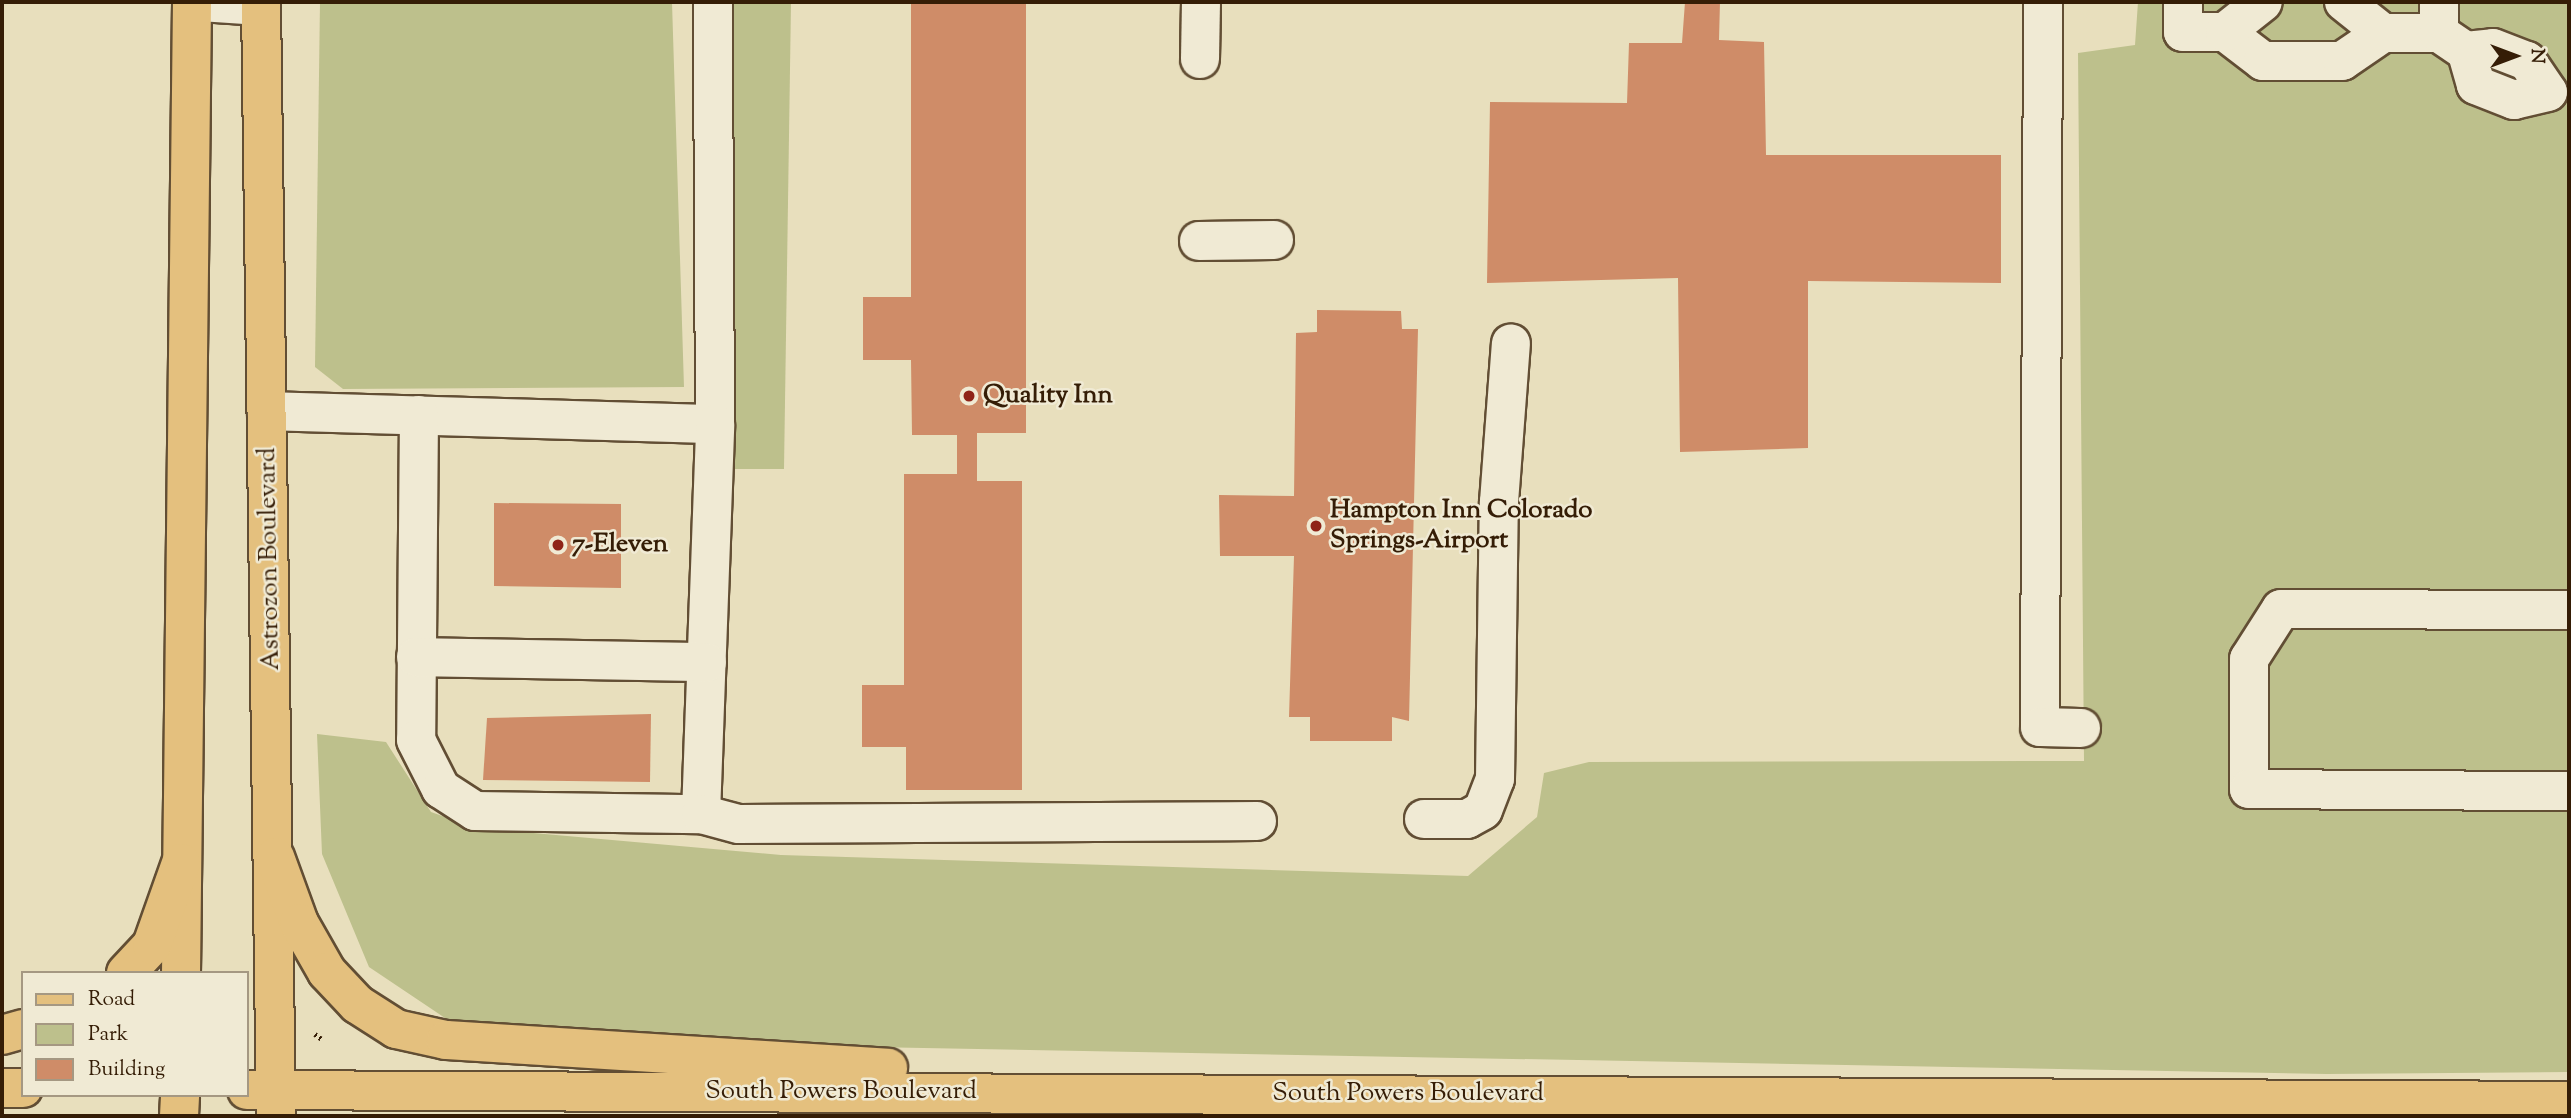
<!DOCTYPE html>
<style>
body{margin:0}
#map{position:relative;width:2571px;height:1118px;overflow:hidden;background:#e8dfbd;font-family:"Sorts Mill Goudy",serif}
div>[style]{position:absolute}
.green>*{inset:0;background:#bdc08c}
.building>*{inset:0;background:#cf8c68}
.path>*{height:4.5px;margin-top:-2.25px;transform-origin:0;background:repeating-linear-gradient(90deg,#351d06 0 2px,transparent 0 5.5px)}
.roads{filter:drop-shadow(2px 0 #624e34) drop-shadow(-2px 0 #624e34) drop-shadow(0 2px #624e34) drop-shadow(0 -2px #624e34)}
.minor>*{height:38px;margin:-19px;padding:0 19px;transform-origin:19px;border-radius:19px;background:#f0ead4}
.major>*{height:38px;margin:-19px;padding:0 19px;transform-origin:19px;border-radius:19px;background:#e4c07e}
.highway>*{height:38px;margin:-19px;padding:0 19px;transform-origin:19px;border-radius:19px;background:#e4c07e}
.dots>*{width:19px;height:19px;translate:-50% -50%;box-sizing:border-box;border:4px solid #f0ead4;border-radius:50%}
span{translate:-50% -50%;white-space:nowrap;text-align:center;line-height:1.15;-webkit-text-stroke:5px #f0ead4;paint-order:stroke}
.poi-label{font-size:26px;color:#351d06;font-weight:700}
.left{translate:0 -50%;text-align:left}
.street-label{font-size:26px;color:#351d06}
.frame{position:absolute;inset:0;border:4px solid #351d06;pointer-events:none}
.legend{position:absolute;left:21px;top:971px;width:228px;height:126px;box-sizing:border-box;background:#f0ead4;border:2px solid #a59882;margin:0;padding:9px 12px;list-style:none;font-size:21px;color:#351d06}
.legend li{display:flex;align-items:center;gap:14px;height:35px}
.legend b{width:35px;border:2px solid #a59882}
.north{position:absolute;left:2480px;top:21px;width:70px;height:70px;-webkit-text-stroke:5px #f0ead4;paint-order:stroke;rotate:90deg;font-size:19px;font-weight:700;line-height:28px;text-align:center;color:#351d06}
.north::after{content:'';display:block;margin:auto;width:24px;height:32px;background:#351d06;clip-path:polygon(50% 0,100% 100%,50% 72%,0 100%)}
</style>
<div id="map">
<div class="green">
<div style="clip-path:polygon(320px 2px,672px 2px,684px 387px,343px 389px,315px 367px)"></div>
<div style="clip-path:polygon(712px 2px,791px 2px,784px 469px,714px 469px)"></div>
<div style="clip-path:polygon(2138px 2px,2569px 2px,2569px 1072px,2327px 1074px,655px 1043px,451px 1022px,369px 967px,322px 854px,317px 734px,386px 742px,431px 812px,476px 828px,781px 855px,1468px 876px,1537px 817px,1544px 773px,1589px 762px,2084px 761px,2078px 53px,2135px 45px)"></div>
</div>
<div class="building">
<div style="clip-path:polygon(911px 2px,1026px 2px,1026px 433px,977px 433px,977px 481px,1022px 481px,1022px 790px,906px 790px,906px 747px,862px 747px,862px 685px,904px 685px,904px 474px,957px 474px,957px 435px,912px 435px,911px 360px,863px 360px,863px 297px,911px 297px)"></div>
<div style="clip-path:polygon(1685px 2px,1720px 2px,1719px 40px,1764px 42px,1766px 155px,2001px 155px,2001px 283px,1808px 281px,1808px 448px,1680px 452px,1678px 278px,1487px 283px,1490px 102px,1627px 103px,1629px 43px,1682px 43px)"></div>
<div style="clip-path:polygon(1317px 310px,1401px 311px,1402px 329px,1418px 329px,1409px 721px,1392px 717px,1392px 741px,1310px 741px,1310px 717px,1289px 717px,1294px 556px,1220px 556px,1219px 495px,1294px 496px,1296px 333px,1317px 332px)"></div>
<div style="clip-path:polygon(494px 503px,621px 504px,621px 588px,494px 586px)"></div>
<div style="clip-path:polygon(651px 714px,650px 782px,483px 780px,487px 718px)"></div>
</div>
<div class="path">
<div style="left:315px;top:1034px;width:9px;rotate:36deg"></div>
</div>
<div class="roads">
<div class="minor">
<div style="left:201px;top:2px;width:59px;rotate:3.9deg"></div>
<div style="left:2043px;top:2px;width:725px;rotate:90.24deg"></div>
<div style="left:2040px;top:727px;width:41px;rotate:1.4deg"></div>
<div style="left:2183px;top:2px;width:30px;rotate:90deg"></div>
<div style="left:2183px;top:32px;width:42px"></div>
<div style="left:2225px;top:32px;width:48px;rotate:37.3deg"></div>
<div style="left:2263px;top:61px;width:79px"></div>
<div style="left:2342px;top:61px;width:50px;rotate:-34.3deg"></div>
<div style="left:2383px;top:33px;width:56px"></div>
<div style="left:2439px;top:33px;width:31px;rotate:-90deg"></div>
<div style="left:2344px;top:2px;width:50px;rotate:38.5deg"></div>
<div style="left:2225px;top:32px;width:48px;rotate:-38.3deg"></div>
<div style="left:2439px;top:33px;width:32px;rotate:34deg"></div>
<div style="left:2466px;top:51px;width:27px;rotate:-6deg"></div>
<div style="left:2493px;top:48px;width:36px;rotate:21deg"></div>
<div style="left:2527px;top:61px;width:37px;rotate:56deg"></div>
<div style="left:2548px;top:92px;width:35px;rotate:167deg"></div>
<div style="left:2514px;top:100px;width:41px;rotate:-158.5deg"></div>
<div style="left:2476px;top:85px;width:35px;rotate:-106deg"></div>
<div style="left:1200px;top:59px;width:57px;rotate:-89deg"></div>
<div style="left:1199px;top:241px;width:75px;rotate:-0.8deg"></div>
<div style="left:267px;top:411px;width:448px;rotate:1.7deg"></div>
<div style="left:715px;top:424px;width:422px;rotate:-90.3deg"></div>
<div style="left:419px;top:415px;width:325px;rotate:90.5deg"></div>
<div style="left:416px;top:740px;width:55px;rotate:63deg"></div>
<div style="left:441px;top:789px;width:40px;rotate:32.9deg"></div>
<div style="left:475px;top:811px;width:226px;rotate:0.8deg"></div>
<div style="left:701px;top:814px;width:390px;rotate:-87.9deg"></div>
<div style="left:2569px;top:610px;width:288px;rotate:-179.8deg"></div>
<div style="left:2281px;top:609px;width:59px;rotate:122.6deg"></div>
<div style="left:2249px;top:659px;width:130px;rotate:90deg"></div>
<div style="left:2249px;top:789px;width:320px;rotate:0.4deg"></div>
<div style="left:416px;top:657px;width:291px;rotate:1deg"></div>
<div style="left:701px;top:814px;width:39px;rotate:15deg"></div>
<div style="left:739px;top:824px;width:518px;rotate:-0.33deg"></div>
<div style="left:1424px;top:819px;width:43px"></div>
<div style="left:1467px;top:819px;width:18px;rotate:-29deg"></div>
<div style="left:1483px;top:810px;width:33px;rotate:-69deg"></div>
<div style="left:1495px;top:779px;width:277px;rotate:-89.2deg"></div>
<div style="left:1499px;top:502px;width:159px;rotate:-85.7deg"></div>
</div>
<div class="major">
<div style="left:261px;top:2px;width:1114px;rotate:89.23deg"></div>
<div style="left:181px;top:973px;width:971px;rotate:-89.35deg"></div>
<div style="left:179px;top:1116px;width:21px;rotate:-87deg"></div>
</div>
<div class="highway">
<div style="left:275px;top:857px;width:70px;rotate:70deg"></div>
<div style="left:299px;top:923px;width:56px;rotate:60.3deg"></div>
<div style="left:327px;top:972px;width:44px;rotate:46.8deg"></div>
<div style="left:357px;top:1004px;width:46px;rotate:32.7deg"></div>
<div style="left:396px;top:1029px;width:51px;rotate:12.4deg"></div>
<div style="left:446px;top:1040px;width:443px;rotate:3.6deg"></div>
<div style="left:126px;top:973px;width:38px;rotate:-47deg"></div>
<div style="left:152px;top:945px;width:87px;rotate:-70.5deg"></div>
<div style="left:2px;top:1035px;width:22px;rotate:-16deg"></div>
<div style="left:2px;top:1088px;width:21px"></div>
<div style="left:247px;top:1090px;width:2322px;rotate:0.27deg"></div>
</div>
</div>
<div class="dots">
<div style="left:969px;top:396px;background:#8f2418"></div>
<div style="left:1316px;top:526px;background:#8f2418"></div>
<div style="left:558px;top:545px;background:#8f2418"></div>
</div>
<div class="poi-label">
<span class="left" style="left:983px;top:396px">Quality Inn</span>
<span class="left" style="left:1330px;top:526px">Hampton Inn Colorado<br>Springs-Airport</span>
<span class="left" style="left:572px;top:545px">7-Eleven</span>
</div>
<div class="street-label">
<span style="left:270px;top:559px;rotate:-91deg">Astrozon Boulevard</span>
<span style="left:841px;top:1092px">South Powers Boulevard</span>
<span style="left:1408px;top:1094px">South Powers Boulevard</span>
</div>
<div class="frame"></div>
<ul class="legend">
<li><b style="height:9px;background:#e4c07e"></b>Road</li>
<li><b style="height:19px;background:#bdc08c"></b>Park</li>
<li><b style="height:19px;background:#cf8c68"></b>Building</li>
</ul>
<div class="north">N</div>
</div>
